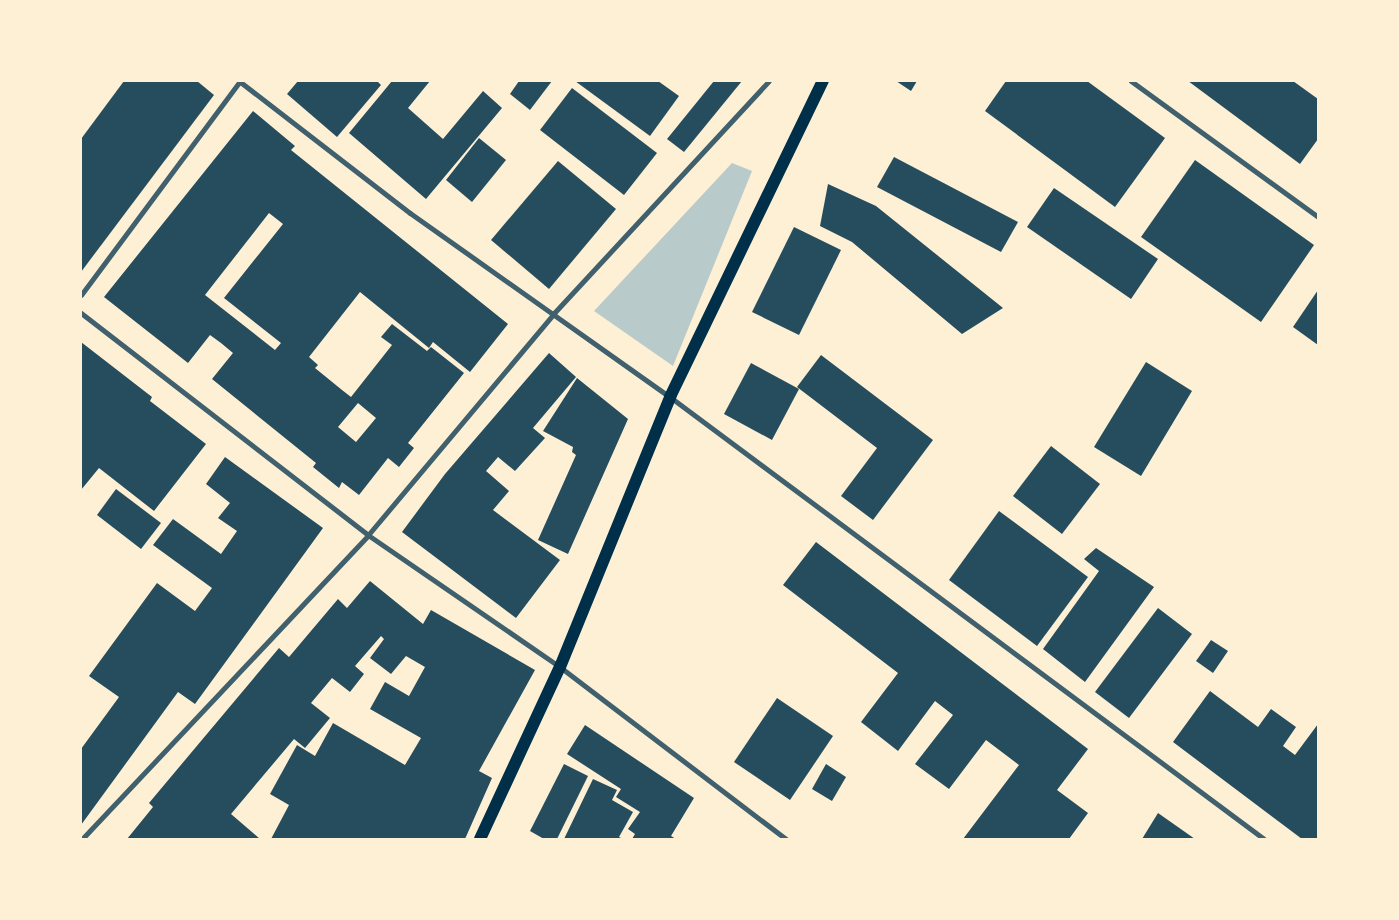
<!DOCTYPE html>
<style>
body{margin:0}
#map{position:relative;width:1399px;height:920px;overflow:hidden;background:#fdf0d5;font-family:"Fira Sans",sans-serif}
div>[style]{position:absolute}
.green>*{inset:0;background:#b9caca}
.building>*{inset:0;background:#264d5e}
.minor>*{height:5px;margin:-2.5px;padding:0 2.5px;transform-origin:2.5px;border-radius:2.5px;background:#3f606c}
.primary>*{height:12px;margin:-6px;padding:0 6px;transform-origin:6px;border-radius:6px;background:#003049}
span{translate:-50% -50%;white-space:nowrap;text-align:center;line-height:1.15;-webkit-text-stroke:4.5px #fdf0d5;paint-order:stroke}
.frame{position:absolute;inset:0;border:82px solid #fdf0d5;pointer-events:none}
</style>
<div id="map">
<div class="green">
<div style="clip-path:polygon(732px 163px,752px 171px,673px 366px,594px 311px)"></div>
</div>
<div class="building">
<div style="clip-path:polygon(124px 81px,197px 81px,214px 95px,81px 272px,81px 139px)"></div>
<div style="clip-path:polygon(298px 81px,377px 81px,381px 85px,337px 137px,287px 94px)"></div>
<div style="clip-path:polygon(392px 81px,430px 81px,408px 108px,443px 139px,483px 91px,502px 108px,426px 199px,349px 133px)"></div>
<div style="clip-path:polygon(519px 81px,552px 81px,530px 110px,510px 94px)"></div>
<div style="clip-path:polygon(575px 81px,658px 81px,679px 96px,650px 136px)"></div>
<div style="clip-path:polygon(714px 81px,742px 81px,684px 152px,667px 139px)"></div>
<div style="clip-path:polygon(896px 81px,917px 81px,911px 91px)"></div>
<div style="clip-path:polygon(1006px 81px,1087px 81px,1165px 138px,1115px 207px,985px 111px)"></div>
<div style="clip-path:polygon(1188px 81px,1293px 81px,1318px 99px,1318px 139px,1300px 164px)"></div>
<div style="clip-path:polygon(572px 88px,657px 153px,624px 195px,540px 130px)"></div>
<div style="clip-path:polygon(evenodd,253px 111px,295px 146px,291px 150px,508px 324px,470px 372px,433px 342px,429px 348px,360px 292px,309px 357px,318px 365px,315px 368px,342px 390px,351px 397px,392px 345px,381px 337px,392px 324px,427px 351px,431px 347px,464px 373px,408px 443px,414px 448px,399px 467px,388px 458px,359px 495px,342px 482px,339px 488px,313px 467px,316px 463px,212px 379px,233px 353px,221px 343px,210px 335px,188px 363px,104px 297px,253px 111px,269px 213px,283px 224px,224px 298px,281px 343px,275px 350px,205px 295px,269px 213px,253px 111px,358px 403px,376px 418px,356px 442px,338px 427px,358px 403px)"></div>
<div style="clip-path:polygon(479px 138px,506px 160px,472px 202px,446px 180px)"></div>
<div style="clip-path:polygon(894px 157px,1018px 222px,1001px 252px,877px 187px)"></div>
<div style="clip-path:polygon(1195px 160px,1314px 245px,1261px 322px,1141px 237px)"></div>
<div style="clip-path:polygon(558px 161px,616px 209px,549px 289px,491px 240px)"></div>
<div style="clip-path:polygon(828px 184px,876px 206px,1003px 308px,962px 334px,852px 242px,820px 226px)"></div>
<div style="clip-path:polygon(1054px 188px,1158px 259px,1131px 299px,1027px 227px)"></div>
<div style="clip-path:polygon(794px 227px,841px 250px,799px 335px,752px 312px)"></div>
<div style="clip-path:polygon(1318px 290px,1318px 345px,1293px 327px)"></div>
<div style="clip-path:polygon(81px 342px,152px 397px,150px 401px,206px 444px,154px 511px,99px 468px,81px 490px)"></div>
<div style="clip-path:polygon(549px 353px,576px 377px,533px 428px,545px 438px,515px 471px,498px 457px,486px 471px,509px 491px,493px 510px,560px 560px,516px 618px,402px 532px,445px 474px)"></div>
<div style="clip-path:polygon(821px 355px,933px 440px,873px 520px,841px 496px,877px 448px,797px 387px)"></div>
<div style="clip-path:polygon(1146px 362px,1192px 391px,1141px 476px,1094px 447px)"></div>
<div style="clip-path:polygon(751px 363px,799px 389px,772px 440px,724px 414px)"></div>
<div style="clip-path:polygon(577px 378px,628px 419px,568px 554px,538px 540px,576px 455px,572px 452px,573px 447px,543px 431px)"></div>
<div style="clip-path:polygon(1051px 446px,1100px 484px,1062px 534px,1013px 496px)"></div>
<div style="clip-path:polygon(225px 457px,323px 528px,195px 704px,178px 692px,81px 825px,81px 749px,119px 697px,89px 676px,157px 583px,195px 611px,212px 588px,153px 545px,173px 519px,221px 554px,237px 531px,218px 518px,230px 503px,206px 484px)"></div>
<div style="clip-path:polygon(116px 489px,161px 523px,141px 549px,97px 515px)"></div>
<div style="clip-path:polygon(999px 511px,1088px 577px,1037px 646px,949px 580px)"></div>
<div style="clip-path:polygon(816px 542px,1088px 749px,1057px 790px,1088px 813px,1069px 839px,963px 839px,1019px 765px,986px 740px,949px 789px,915px 764px,953px 715px,935px 701px,898px 751px,861px 722px,898px 673px,783px 585px)"></div>
<div style="clip-path:polygon(1096px 548px,1154px 587px,1085px 682px,1043px 649px,1099px 571px,1084px 559px)"></div>
<div style="clip-path:polygon(370px 581px,423px 624px,431px 610px,535px 670px,479px 771px,492px 778px,465px 839px,271px 839px,289px 805px,270px 794px,297px 745px,315px 756px,333px 723px,405px 765px,421px 738px,370px 709px,385px 682px,409px 696px,425px 667px,406px 656px,391px 674px,370px 658px,384px 639px,381px 636px,355px 666px,364px 674px,350px 692px,332px 678px,311px 703px,330px 718px,305px 748px,294px 739px,231px 814px,260px 839px,127px 839px,153px 807px,149px 803px,279px 648px,289px 657px,338px 599px,347px 608px)"></div>
<div style="clip-path:polygon(1158px 608px,1192px 634px,1129px 718px,1095px 692px)"></div>
<div style="clip-path:polygon(1211px 640px,1228px 651px,1213px 673px,1196px 661px)"></div>
<div style="clip-path:polygon(1210px 691px,1258px 727px,1271px 709px,1296px 727px,1283px 746px,1295px 755px,1318px 724px,1318px 839px,1302px 839px,1173px 742px)"></div>
<div style="clip-path:polygon(777px 698px,833px 736px,790px 800px,734px 762px)"></div>
<div style="clip-path:polygon(585px 725px,694px 798px,671px 836px,676px 839px,632px 839px,635px 834px,628px 829px,640px 812px,616px 797px,621px 789px,567px 754px)"></div>
<div style="clip-path:polygon(564px 764px,588px 776px,557px 839px,544px 839px,530px 831px)"></div>
<div style="clip-path:polygon(826px 764px,846px 777px,832px 801px,812px 789px)"></div>
<div style="clip-path:polygon(593px 779px,617px 790px,612px 800px,633px 812px,619px 837px,623px 839px,564px 839px)"></div>
<div style="clip-path:polygon(1158px 813px,1195px 839px,1142px 839px)"></div>
</div>
<div class="minor">
<div style="left:239px;top:81px;width:216px;rotate:37.7deg"></div>
<div style="left:410px;top:213px;width:319px;rotate:35.3deg"></div>
<div style="left:670px;top:397px;width:740px;rotate:36.65deg"></div>
<div style="left:1131px;top:81px;width:231px;rotate:36deg"></div>
<div style="left:81px;top:295px;width:267px;rotate:-53.4deg"></div>
<div style="left:81px;top:313px;width:363px;rotate:37.7deg"></div>
<div style="left:368px;top:535px;width:233px;rotate:34.5deg"></div>
<div style="left:560px;top:667px;width:284px;rotate:37.3deg"></div>
<div style="left:82px;top:839px;width:417px;rotate:-46.7deg"></div>
<div style="left:368px;top:535px;width:290px;rotate:-50deg"></div>
<div style="left:554px;top:313px;width:316px;rotate:-47.2deg"></div>
</div>
<div class="primary">
<div style="left:480px;top:839px;width:190px;rotate:-65.1deg"></div>
<div style="left:560px;top:667px;width:292px;rotate:-67.8deg"></div>
<div style="left:670px;top:397px;width:351px;rotate:-64.2deg"></div>
</div>
<div class="frame"></div>
</div>
